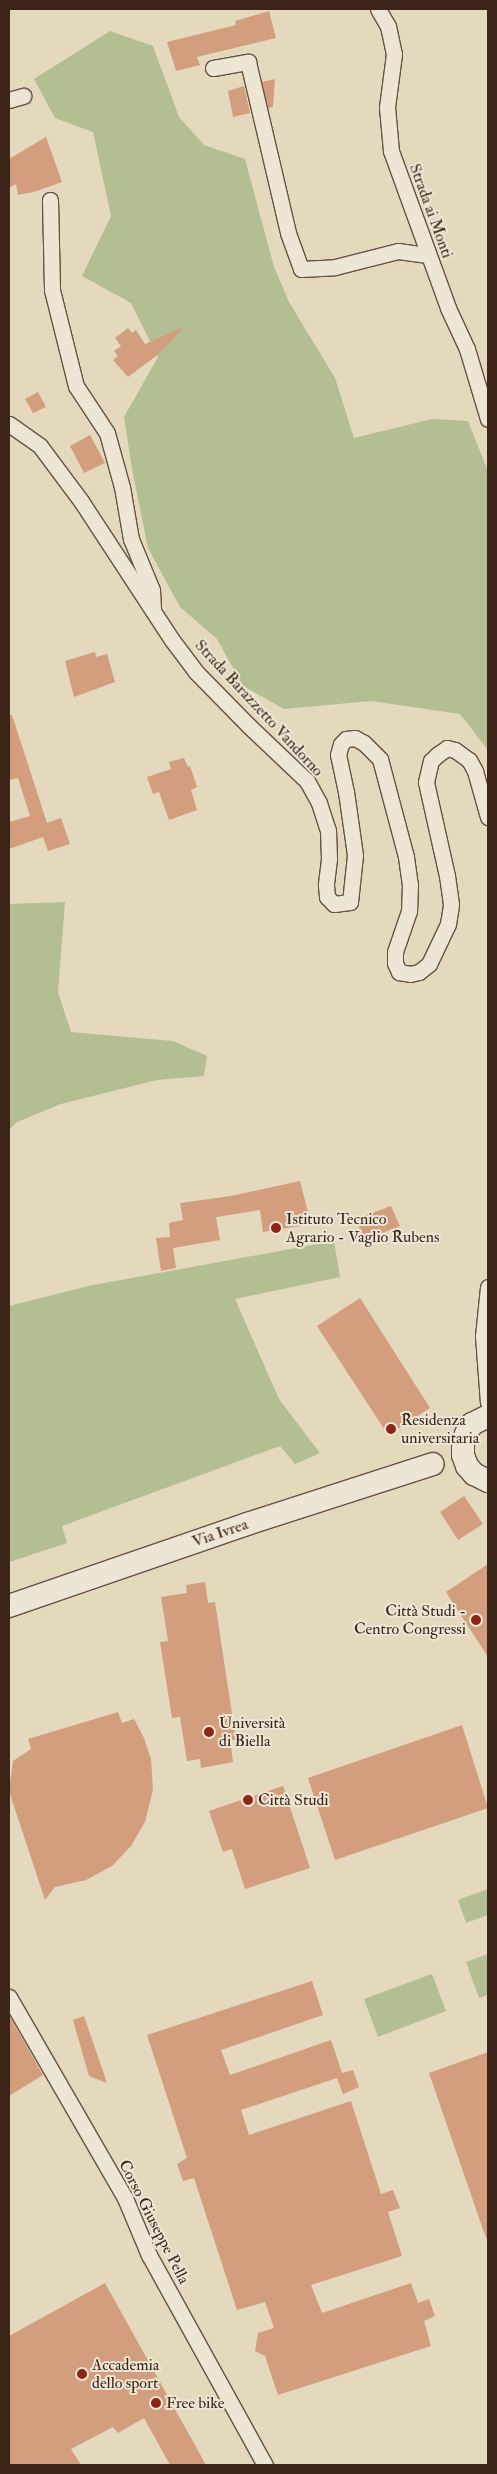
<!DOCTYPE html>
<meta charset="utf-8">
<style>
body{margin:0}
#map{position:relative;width:497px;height:2474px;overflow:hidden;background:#e4d8bd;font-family:"IM FELL Double Pica",serif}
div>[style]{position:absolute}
.green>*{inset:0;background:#b3bf92}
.building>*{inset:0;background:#d29e7d}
.roads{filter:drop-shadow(1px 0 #665142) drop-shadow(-1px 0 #665142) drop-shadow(0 1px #665142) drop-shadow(0 -1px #665142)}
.street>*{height:15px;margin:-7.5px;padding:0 7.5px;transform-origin:7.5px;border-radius:7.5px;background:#ede6d4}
.secondary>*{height:22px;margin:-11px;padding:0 11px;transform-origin:11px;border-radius:11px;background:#ede6d4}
.dots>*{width:14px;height:14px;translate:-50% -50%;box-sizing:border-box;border:2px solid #ede6d4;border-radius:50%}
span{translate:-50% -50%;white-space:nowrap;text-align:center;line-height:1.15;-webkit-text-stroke:4px #ede6d4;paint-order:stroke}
.street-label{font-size:16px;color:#3c2419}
.poi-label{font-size:16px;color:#3c2419}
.left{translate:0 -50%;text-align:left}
.right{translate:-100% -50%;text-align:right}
.frame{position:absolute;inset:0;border:10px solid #3c2419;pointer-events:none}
</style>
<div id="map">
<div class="green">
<div style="clip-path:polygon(110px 31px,153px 46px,179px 117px,204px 145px,245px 159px,274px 267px,289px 302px,335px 378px,354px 438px,432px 419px,468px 421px,488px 471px,488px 750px,460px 714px,371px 701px,284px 709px,243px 686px,217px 639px,180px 607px,148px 548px,132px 469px,124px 417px,158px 357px,131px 303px,82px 276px,111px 216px,93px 132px,55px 118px,34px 79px)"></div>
<div style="clip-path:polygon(65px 902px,58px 992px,71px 1032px,173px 1041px,207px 1056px,204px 1076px,157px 1080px,61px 1104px,17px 1122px,9px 1130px,9px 904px)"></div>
<div style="clip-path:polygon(334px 1241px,340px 1277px,235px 1299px,279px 1399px,320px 1453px,295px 1464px,280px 1446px,62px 1526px,67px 1543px,9px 1562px,9px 1306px,88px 1286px)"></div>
<div style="clip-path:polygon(488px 1889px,488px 1915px,466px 1923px,458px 1900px)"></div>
<div style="clip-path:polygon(488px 1954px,488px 1995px,479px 1998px,466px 1962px)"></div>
<div style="clip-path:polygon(432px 1974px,446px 2011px,378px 2037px,364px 1999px)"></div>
</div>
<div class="building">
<div style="clip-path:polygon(269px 11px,276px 38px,197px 57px,200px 65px,176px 71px,167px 42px,236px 25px,235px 21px)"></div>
<div style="clip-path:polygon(275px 79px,273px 107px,268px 108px,262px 82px)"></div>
<div style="clip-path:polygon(244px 86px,250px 113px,233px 117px,228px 91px)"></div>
<div style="clip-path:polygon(46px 137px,62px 182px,34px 192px,18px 195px,16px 184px,9px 188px,9px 159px)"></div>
<div style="clip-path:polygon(184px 327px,160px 353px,128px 377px,113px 360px,118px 356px,114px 351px,121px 346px,115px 338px,128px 328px,132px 333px,136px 330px,145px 344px)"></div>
<div style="clip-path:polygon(38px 392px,46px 407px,33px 413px,25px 399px)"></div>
<div style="clip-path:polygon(90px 435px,105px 463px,84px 473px,70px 446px)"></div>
<div style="clip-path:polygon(95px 652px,96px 657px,107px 654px,115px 682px,74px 697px,65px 661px)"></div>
<div style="clip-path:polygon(9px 715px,12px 715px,47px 823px,61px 818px,70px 844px,48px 851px,43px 837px,9px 849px,9px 822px,30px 816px,18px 778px,9px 780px)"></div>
<div style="clip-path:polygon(184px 758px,188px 767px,190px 766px,197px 787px,191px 790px,197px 810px,169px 820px,159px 792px,153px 794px,147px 777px,171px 769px,169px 762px)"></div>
<div style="clip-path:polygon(300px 1181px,311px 1224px,263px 1232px,260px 1210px,216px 1217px,220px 1240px,173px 1248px,176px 1268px,161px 1271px,156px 1238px,170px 1237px,169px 1223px,183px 1220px,180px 1203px,231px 1196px)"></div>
<div style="clip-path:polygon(391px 1206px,400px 1226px,364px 1240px,356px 1219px)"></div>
<div style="clip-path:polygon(360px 1298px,430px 1408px,388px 1435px,317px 1326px)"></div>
<div style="clip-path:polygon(464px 1496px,483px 1524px,458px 1540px,440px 1512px)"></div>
<div style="clip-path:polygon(488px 1564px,488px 1657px,446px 1592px)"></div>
<div style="clip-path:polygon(205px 1582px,208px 1603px,215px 1602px,236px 1740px,230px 1740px,233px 1762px,201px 1768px,200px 1759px,187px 1761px,180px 1717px,172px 1718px,160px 1642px,168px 1641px,161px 1597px,187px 1593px,186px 1585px)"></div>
<div style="clip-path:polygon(118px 1712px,122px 1723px,134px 1719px,144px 1738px,151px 1759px,153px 1790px,145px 1822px,131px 1846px,112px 1866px,86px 1880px,55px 1887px,45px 1900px,9px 1791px,13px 1761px,31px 1749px,28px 1739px)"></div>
<div style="clip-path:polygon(462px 1725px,488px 1808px,335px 1860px,308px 1778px)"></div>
<div style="clip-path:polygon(283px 1786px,310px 1868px,245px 1889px,232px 1849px,223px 1852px,209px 1811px)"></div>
<div style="clip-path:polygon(312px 1981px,323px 2015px,221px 2050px,230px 2075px,331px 2040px,342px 2073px,353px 2070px,359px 2087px,343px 2094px,337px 2078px,241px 2110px,249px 2135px,351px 2101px,381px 2194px,393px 2190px,400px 2208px,388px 2212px,402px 2256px,311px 2285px,322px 2313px,411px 2283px,418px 2303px,429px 2299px,435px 2316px,424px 2321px,431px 2346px,278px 2395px,265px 2356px,255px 2351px,258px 2333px,274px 2328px,265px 2302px,237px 2310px,194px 2178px,183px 2181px,177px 2164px,187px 2158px,147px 2035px)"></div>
<div style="clip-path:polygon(9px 2015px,43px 2075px,9px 2096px)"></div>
<div style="clip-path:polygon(84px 2016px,107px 2083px,89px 2076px,73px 2020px)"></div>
<div style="clip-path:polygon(488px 2052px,488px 2238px,486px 2238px,429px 2073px)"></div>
<div style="clip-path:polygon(105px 2283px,206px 2465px,170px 2465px,144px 2418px,118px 2433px,113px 2427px,71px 2449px,81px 2465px,9px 2465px,9px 2336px)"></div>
</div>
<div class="roads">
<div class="street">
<div style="left:378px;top:9px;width:20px;rotate:60deg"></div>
<div style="left:388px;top:26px;width:29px;rotate:78deg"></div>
<div style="left:394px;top:54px;width:53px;rotate:97.5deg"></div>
<div style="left:387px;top:107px;width:44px;rotate:84.8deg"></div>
<div style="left:391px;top:151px;width:167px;rotate:70deg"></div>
<div style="left:448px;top:308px;width:45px;rotate:65.1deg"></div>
<div style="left:467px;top:349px;width:73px;rotate:73.3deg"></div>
<div style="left:213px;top:68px;width:36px;rotate:-10deg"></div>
<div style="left:248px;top:62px;width:176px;rotate:76.8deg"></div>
<div style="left:288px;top:233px;width:38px;rotate:70deg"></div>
<div style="left:301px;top:269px;width:34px;rotate:-3deg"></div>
<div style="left:335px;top:267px;width:65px;rotate:-14.3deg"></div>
<div style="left:398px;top:251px;width:30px;rotate:8deg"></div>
<div style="left:9px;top:100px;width:15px;rotate:-16deg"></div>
<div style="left:50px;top:200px;width:90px;rotate:88.7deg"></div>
<div style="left:52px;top:290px;width:99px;rotate:76deg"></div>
<div style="left:76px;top:386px;width:56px;rotate:56.6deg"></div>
<div style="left:107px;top:433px;width:56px;rotate:74.5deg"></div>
<div style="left:122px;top:487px;width:53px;rotate:80.2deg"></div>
<div style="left:131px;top:539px;width:55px;rotate:67.6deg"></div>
<div style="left:152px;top:590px;width:21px;rotate:87deg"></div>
<div style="left:9px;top:424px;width:38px;rotate:35deg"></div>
<div style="left:40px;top:446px;width:69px;rotate:53.3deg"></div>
<div style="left:81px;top:501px;width:166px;rotate:56.8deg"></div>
<div style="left:172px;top:640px;width:40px;rotate:53deg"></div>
<div style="left:196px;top:672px;width:76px;rotate:45.5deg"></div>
<div style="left:249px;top:726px;width:80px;rotate:43.5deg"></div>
<div style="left:307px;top:781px;width:25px;rotate:61deg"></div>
<div style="left:319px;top:803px;width:28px;rotate:72deg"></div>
<div style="left:328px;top:830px;width:29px;rotate:88deg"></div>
<div style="left:329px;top:859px;width:26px;rotate:97deg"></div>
<div style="left:326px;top:885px;width:12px;rotate:85deg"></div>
<div style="left:327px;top:897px;width:10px;rotate:45deg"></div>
<div style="left:334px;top:904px;width:16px;rotate:-7deg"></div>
<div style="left:350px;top:902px;width:47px;rotate:-83.9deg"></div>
<div style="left:355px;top:855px;width:64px;rotate:-98.1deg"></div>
<div style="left:346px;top:792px;width:38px;rotate:-102deg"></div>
<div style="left:338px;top:755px;width:11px;rotate:-75deg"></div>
<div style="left:341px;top:744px;width:7px;rotate:-45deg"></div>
<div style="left:346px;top:739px;width:9px;rotate:-6deg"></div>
<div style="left:355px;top:738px;width:10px;rotate:29deg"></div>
<div style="left:364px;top:743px;width:23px;rotate:45deg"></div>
<div style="left:380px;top:759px;width:101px;rotate:75.1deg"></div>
<div style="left:406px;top:857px;width:27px;rotate:82deg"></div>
<div style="left:410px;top:884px;width:27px;rotate:92deg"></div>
<div style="left:409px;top:911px;width:43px;rotate:108.9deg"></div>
<div style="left:395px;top:952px;width:11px;rotate:90deg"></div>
<div style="left:395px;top:963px;width:10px;rotate:66deg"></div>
<div style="left:399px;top:972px;width:11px;rotate:10deg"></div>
<div style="left:410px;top:974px;width:9px;rotate:-13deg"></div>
<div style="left:419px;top:972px;width:13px;rotate:-39deg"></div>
<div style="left:429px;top:964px;width:44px;rotate:-64.6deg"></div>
<div style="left:448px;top:924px;width:20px;rotate:-81deg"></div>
<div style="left:451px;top:904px;width:28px;rotate:-98deg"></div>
<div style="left:447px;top:876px;width:96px;rotate:-102.6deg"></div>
<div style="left:426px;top:782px;width:22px;rotate:-77deg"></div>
<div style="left:431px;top:761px;width:8px;rotate:-45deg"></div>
<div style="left:437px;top:755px;width:12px;rotate:-35deg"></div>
<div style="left:447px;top:748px;width:8px;rotate:14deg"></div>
<div style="left:455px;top:750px;width:17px;rotate:36deg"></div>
<div style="left:469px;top:760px;width:13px;rotate:61deg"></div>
<div style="left:475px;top:771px;width:48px;rotate:74.2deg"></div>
<div style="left:488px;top:1287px;width:49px;rotate:95.8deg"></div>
<div style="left:483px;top:1336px;width:66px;rotate:85.7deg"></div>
<div style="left:9px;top:1997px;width:232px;rotate:60deg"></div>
<div style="left:125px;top:2198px;width:62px;rotate:67.2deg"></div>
<div style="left:149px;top:2255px;width:240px;rotate:61.1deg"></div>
</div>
<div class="secondary">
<div style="left:488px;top:1416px;width:18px;rotate:153deg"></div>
<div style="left:472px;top:1424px;width:12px;rotate:121deg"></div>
<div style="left:466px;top:1434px;width:10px;rotate:107deg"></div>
<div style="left:463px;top:1444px;width:11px;rotate:90deg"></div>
<div style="left:463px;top:1455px;width:12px;rotate:70deg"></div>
<div style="left:467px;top:1466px;width:11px;rotate:49deg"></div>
<div style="left:474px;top:1474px;width:16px;rotate:27deg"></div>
<div style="left:9px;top:1606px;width:252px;rotate:-19deg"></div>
<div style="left:247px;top:1524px;width:195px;rotate:-17.9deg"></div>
</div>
</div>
<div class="dots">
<div style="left:276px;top:1228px;background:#8f2418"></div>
<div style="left:391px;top:1429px;background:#8f2418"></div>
<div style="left:476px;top:1620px;background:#8f2418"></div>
<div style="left:209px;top:1732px;background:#8f2418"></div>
<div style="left:248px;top:1800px;background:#8f2418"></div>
<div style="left:82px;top:2374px;background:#8f2418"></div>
<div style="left:156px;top:2403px;background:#8f2418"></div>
</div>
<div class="street-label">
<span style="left:431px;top:211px;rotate:70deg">Strada ai Monti</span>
<span style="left:259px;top:708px;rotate:47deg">Strada Barazzetto Vandorno</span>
<span style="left:220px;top:1533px;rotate:-19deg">Via Ivrea</span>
<span style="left:154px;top:2222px;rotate:63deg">Corso Giuseppe Pella</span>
</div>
<div class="poi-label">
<span class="left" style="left:286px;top:1228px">Istituto Tecnico<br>Agrario - Vaglio Rubens</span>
<span class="left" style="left:401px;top:1429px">Residenza<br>universitaria</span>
<span class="right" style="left:466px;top:1620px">Città Studi -<br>Centro Congressi</span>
<span class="left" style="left:219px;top:1732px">Università<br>di Biella</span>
<span class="left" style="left:258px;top:1800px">Città Studi</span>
<span class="left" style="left:92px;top:2374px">Accademia<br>dello sport</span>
<span class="left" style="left:166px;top:2403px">Free bike</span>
</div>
<div class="frame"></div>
</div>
